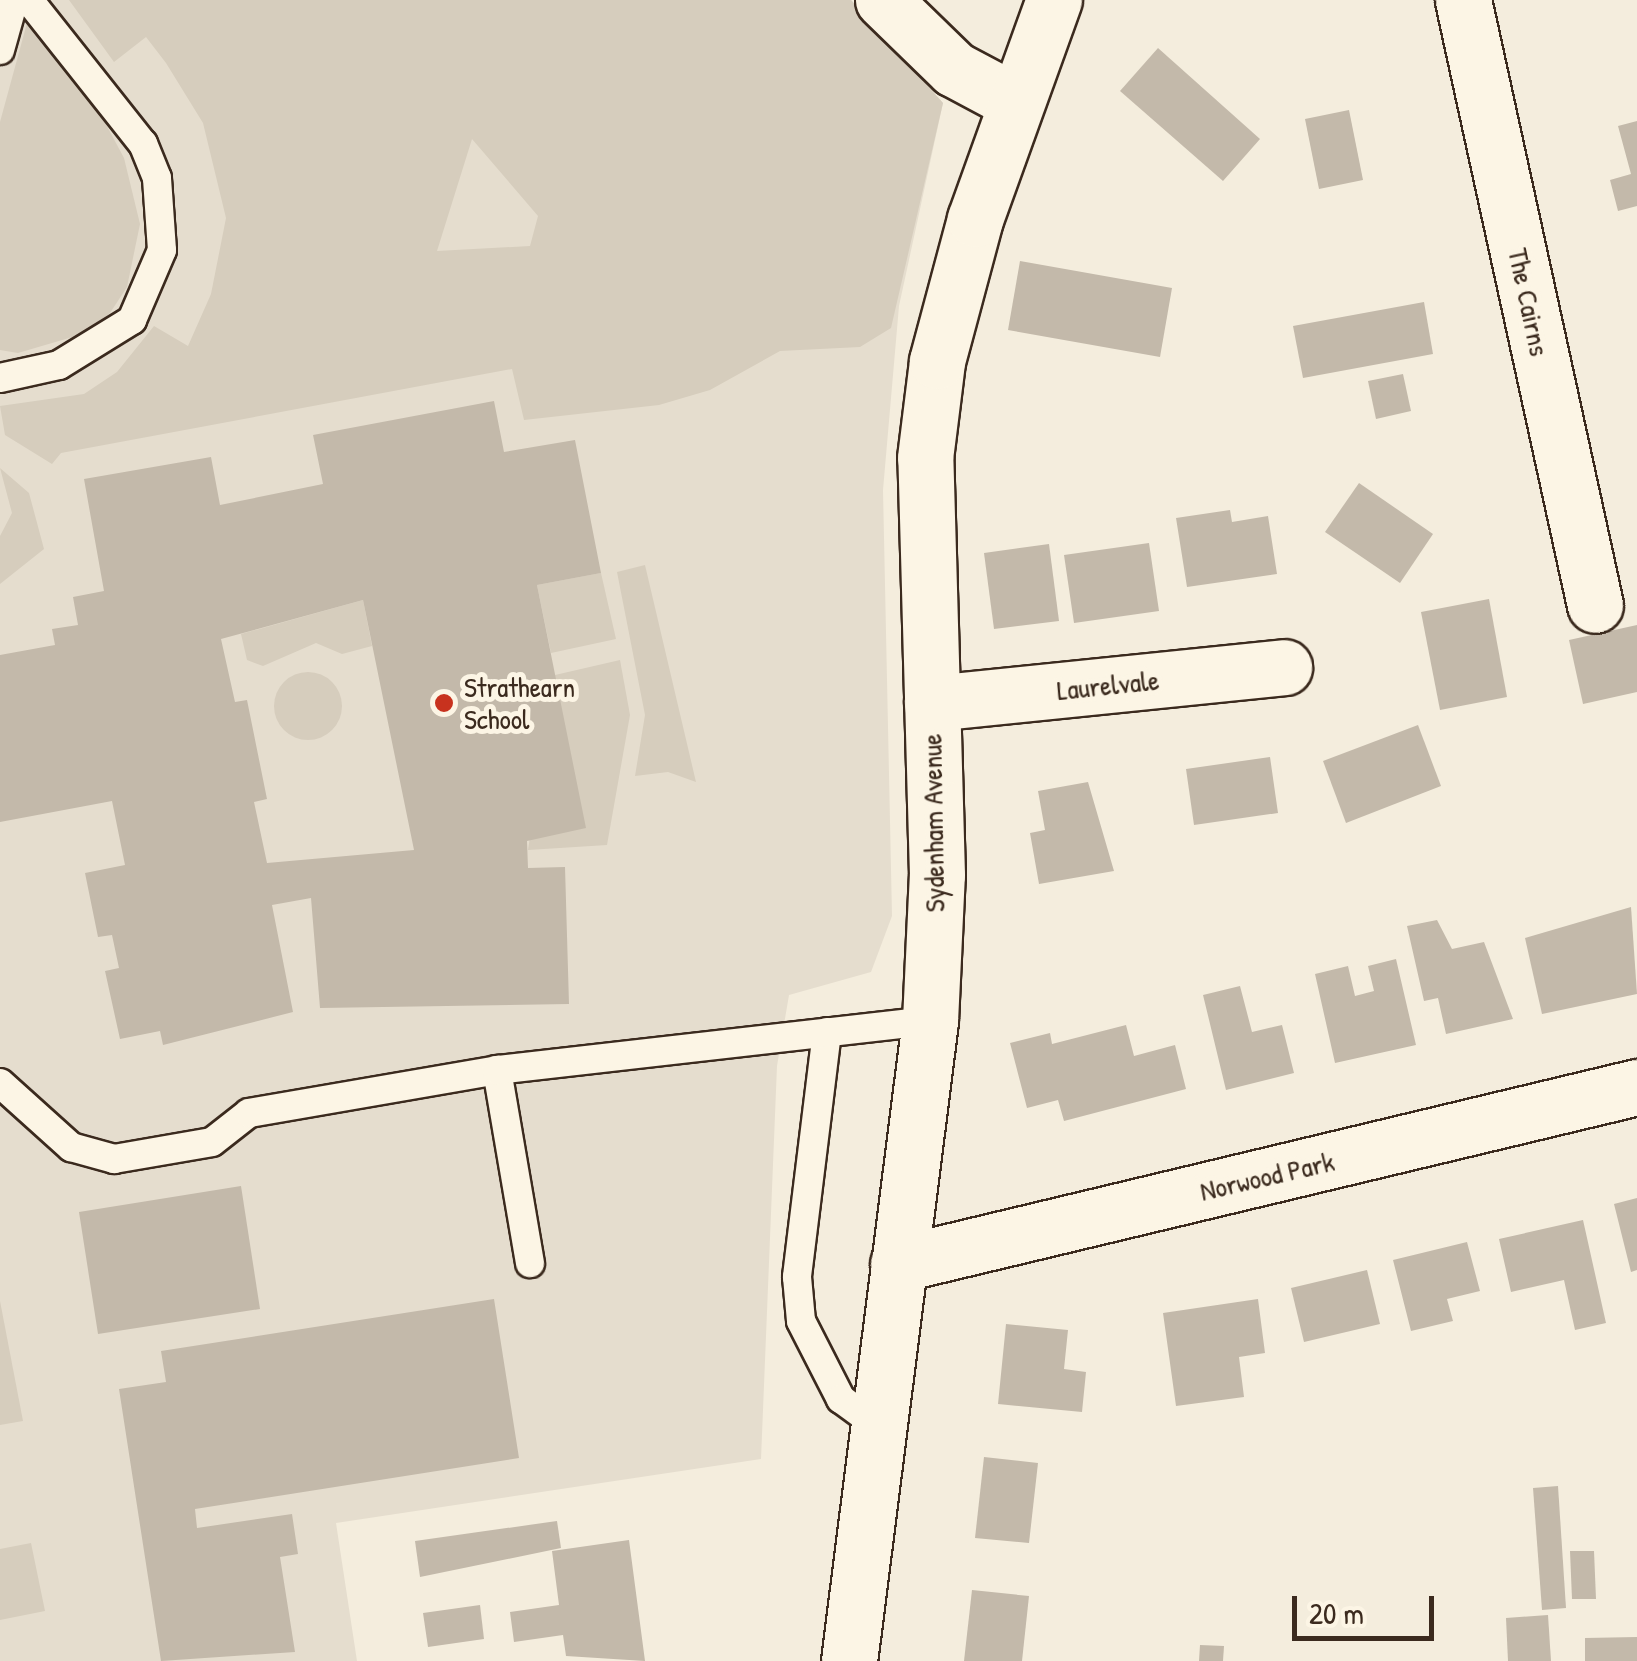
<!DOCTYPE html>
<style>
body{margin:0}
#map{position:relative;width:1637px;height:1661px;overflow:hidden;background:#f4eddd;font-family:"Patrick Hand",sans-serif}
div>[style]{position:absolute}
.built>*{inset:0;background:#e5ddce}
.green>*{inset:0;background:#d6cdbd}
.round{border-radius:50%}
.building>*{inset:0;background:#c3b9aa}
.roads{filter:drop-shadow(2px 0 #3b2a1e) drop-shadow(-2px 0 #3b2a1e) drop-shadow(0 2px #3b2a1e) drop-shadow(0 -2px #3b2a1e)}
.service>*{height:28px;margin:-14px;padding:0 14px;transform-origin:14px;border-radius:14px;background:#fcf5e5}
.minor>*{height:55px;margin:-27.5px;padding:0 27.5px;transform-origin:27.5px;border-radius:27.5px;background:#fcf5e5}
.dots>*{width:28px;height:28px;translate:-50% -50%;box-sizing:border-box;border:5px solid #fcf5e5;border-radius:50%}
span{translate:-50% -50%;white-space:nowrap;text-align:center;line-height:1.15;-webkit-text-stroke:10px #fcf5e5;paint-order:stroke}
.street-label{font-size:28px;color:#3b2a1e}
.poi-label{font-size:28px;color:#3b2a1e}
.left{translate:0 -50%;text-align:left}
.scale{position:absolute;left:1292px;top:1596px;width:142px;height:45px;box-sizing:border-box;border:5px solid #3b2a1e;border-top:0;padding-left:12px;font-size:30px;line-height:35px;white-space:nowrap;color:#3b2a1e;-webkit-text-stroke:8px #fcf5e5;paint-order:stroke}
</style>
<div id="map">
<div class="built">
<div style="clip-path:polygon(0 0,851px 0,943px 103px,899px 306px,883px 490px,892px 916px,871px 972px,789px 995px,777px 1066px,761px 1459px,336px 1523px,357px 1661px,0 1661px)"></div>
</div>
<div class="green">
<div style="clip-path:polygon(evenodd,69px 0,851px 0,943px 103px,891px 328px,860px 347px,780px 351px,710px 390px,659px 405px,524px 420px,512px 369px,61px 453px,52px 464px,5px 435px,0 406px,84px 394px,117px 372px,154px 326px,188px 346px,211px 294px,226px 218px,203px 123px,166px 63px,146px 37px,114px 62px,69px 0,472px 139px,538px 216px,530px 246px,437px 251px,472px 139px)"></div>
<div style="clip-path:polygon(27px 23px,101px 115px,124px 158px,140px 224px,127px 287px,110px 313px,86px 333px,18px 353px,0 350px,0 122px)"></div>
<div style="clip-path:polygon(0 468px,29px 493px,44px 549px,0 584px,0 536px,12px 513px)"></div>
<div style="clip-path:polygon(645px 565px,696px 782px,668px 772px,635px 776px,645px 715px,617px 572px)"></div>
<div style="clip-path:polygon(601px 573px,616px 639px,551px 653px,537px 585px)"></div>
<div style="clip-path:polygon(363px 600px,372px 646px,342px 654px,316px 643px,263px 666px,247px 660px,241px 634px)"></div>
<div style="clip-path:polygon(620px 660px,630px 715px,607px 845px,528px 850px,555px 675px)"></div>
<div class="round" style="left:274px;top:672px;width:68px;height:68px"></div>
<div style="clip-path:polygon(0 1301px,23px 1421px,0 1425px)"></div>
<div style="clip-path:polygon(31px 1543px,45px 1611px,0 1620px,0 1549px)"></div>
</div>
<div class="building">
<div style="clip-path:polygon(1158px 48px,1260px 139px,1223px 181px,1120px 91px)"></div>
<div style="clip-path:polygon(1349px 110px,1363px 180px,1319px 189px,1305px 119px)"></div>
<div style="clip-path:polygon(1637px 121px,1637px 206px,1618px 211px,1610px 180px,1631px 174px,1618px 126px)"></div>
<div style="clip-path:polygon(1020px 261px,1172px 288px,1160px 357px,1008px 330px)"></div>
<div style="clip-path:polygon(1424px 302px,1433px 354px,1303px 378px,1293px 326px)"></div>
<div style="clip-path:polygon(1403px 374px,1411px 411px,1376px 419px,1368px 381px)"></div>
<div style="clip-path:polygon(evenodd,494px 401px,504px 452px,575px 440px,601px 573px,537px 585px,586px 828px,527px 841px,528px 868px,565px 867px,569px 1004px,320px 1008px,311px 898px,272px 905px,293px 1012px,163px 1045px,160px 1031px,120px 1039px,105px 971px,119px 968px,112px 935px,98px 937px,85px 873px,125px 865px,112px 801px,0 822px,0 655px,55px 645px,52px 629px,78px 625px,73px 597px,104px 591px,84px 479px,211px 457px,220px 505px,323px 484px,313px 435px,494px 401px,363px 600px,414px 850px,267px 863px,254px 802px,267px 799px,247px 700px,235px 702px,221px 639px,363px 600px)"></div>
<div style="clip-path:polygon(1359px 483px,1433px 534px,1400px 583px,1325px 532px)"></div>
<div style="clip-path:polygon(1230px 510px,1232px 522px,1268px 516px,1277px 574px,1187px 587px,1176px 518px)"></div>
<div style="clip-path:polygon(1149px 543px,1159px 611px,1074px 623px,1064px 555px)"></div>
<div style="clip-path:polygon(1049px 544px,1059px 621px,994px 629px,984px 553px)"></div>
<div style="clip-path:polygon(1489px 599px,1507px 697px,1440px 710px,1421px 612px)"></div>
<div style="clip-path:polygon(1637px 625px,1637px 692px,1583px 704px,1569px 640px)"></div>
<div style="clip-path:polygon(1418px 725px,1441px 786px,1346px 823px,1323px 761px)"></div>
<div style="clip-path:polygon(1270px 757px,1278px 813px,1194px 825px,1186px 769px)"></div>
<div style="clip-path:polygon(1088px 782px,1114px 871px,1039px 884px,1030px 833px,1045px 830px,1038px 791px)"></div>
<div style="clip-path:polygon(1631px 907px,1637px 994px,1542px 1014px,1525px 938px)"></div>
<div style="clip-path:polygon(1437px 920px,1452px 949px,1484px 942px,1513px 1019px,1446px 1034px,1438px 998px,1424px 1001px,1407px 926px)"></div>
<div style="clip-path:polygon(1396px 959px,1416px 1045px,1335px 1063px,1315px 974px,1348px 966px,1355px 996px,1374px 991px,1368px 966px)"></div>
<div style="clip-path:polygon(1240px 986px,1252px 1032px,1282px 1025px,1294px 1073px,1226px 1090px,1203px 995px)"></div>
<div style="clip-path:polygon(1126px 1025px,1134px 1056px,1175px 1045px,1186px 1089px,1064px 1121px,1058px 1100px,1027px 1108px,1010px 1043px,1050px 1033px,1052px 1044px)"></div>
<div style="clip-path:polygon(241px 1186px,260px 1309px,98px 1334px,79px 1212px)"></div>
<div style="clip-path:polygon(1637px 1198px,1637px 1270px,1631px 1272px,1614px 1204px)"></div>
<div style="clip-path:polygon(1583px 1220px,1606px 1323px,1575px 1330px,1564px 1280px,1511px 1292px,1499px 1239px)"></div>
<div style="clip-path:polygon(1467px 1242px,1480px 1291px,1447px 1299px,1453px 1321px,1411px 1331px,1393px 1260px)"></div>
<div style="clip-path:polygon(1367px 1270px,1380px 1324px,1304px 1342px,1291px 1288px)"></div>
<div style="clip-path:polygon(494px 1299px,519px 1458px,195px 1509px,197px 1528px,292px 1514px,298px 1554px,280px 1557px,295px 1652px,161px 1661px,119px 1389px,166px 1382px,161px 1351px)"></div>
<div style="clip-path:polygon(1258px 1299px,1265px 1353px,1239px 1357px,1244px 1397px,1176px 1406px,1163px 1313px)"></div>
<div style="clip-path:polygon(1006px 1324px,1068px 1330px,1064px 1369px,1086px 1372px,1082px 1412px,998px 1404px)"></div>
<div style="clip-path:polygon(984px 1457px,1038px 1463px,1029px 1543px,975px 1538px)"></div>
<div style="clip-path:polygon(1558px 1486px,1566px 1608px,1542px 1610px,1533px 1488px)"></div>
<div style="clip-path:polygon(557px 1521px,561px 1548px,420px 1577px,415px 1541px)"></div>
<div style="clip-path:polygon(629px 1540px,645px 1661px,566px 1656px,563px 1635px,514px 1642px,510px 1612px,559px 1605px,552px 1551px)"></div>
<div style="clip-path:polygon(1570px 1551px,1594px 1551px,1596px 1599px,1572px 1599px)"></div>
<div style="clip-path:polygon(972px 1590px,1029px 1596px,1022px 1661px,964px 1661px)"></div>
<div style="clip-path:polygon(480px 1605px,484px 1639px,428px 1647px,423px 1613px)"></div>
<div style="clip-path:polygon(1548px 1615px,1551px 1661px,1508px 1661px,1506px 1618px)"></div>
<div style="clip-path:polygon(1637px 1637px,1637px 1661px,1585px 1661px,1585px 1638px)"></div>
<div style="clip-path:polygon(1200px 1645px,1224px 1646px,1223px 1661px,1199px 1661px)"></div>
</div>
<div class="roads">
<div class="service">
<div style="left:0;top:50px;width:52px;rotate:-74.4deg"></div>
<div style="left:0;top:378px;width:60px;rotate:-12.4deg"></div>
<div style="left:59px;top:365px;width:86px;rotate:-31.7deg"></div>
<div style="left:132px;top:320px;width:76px;rotate:-66.8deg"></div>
<div style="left:162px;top:250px;width:72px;rotate:-94deg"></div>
<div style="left:157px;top:178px;width:37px;rotate:-112deg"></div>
<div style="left:143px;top:144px;width:184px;rotate:-128.4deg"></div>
<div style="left:827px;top:1032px;width:247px;rotate:97deg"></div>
<div style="left:797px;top:1277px;width:44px;rotate:84.8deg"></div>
<div style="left:801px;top:1321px;width:88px;rotate:62.9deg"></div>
<div style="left:841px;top:1399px;width:46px;rotate:36.1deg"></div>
<div style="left:497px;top:1070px;width:196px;rotate:80.3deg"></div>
<div style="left:0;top:1083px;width:96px;rotate:42deg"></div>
<div style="left:71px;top:1147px;width:45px;rotate:15.6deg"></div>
<div style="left:114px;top:1159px;width:99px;rotate:-9.8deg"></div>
<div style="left:212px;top:1142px;width:47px;rotate:-38.1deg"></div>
<div style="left:249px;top:1113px;width:252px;rotate:-9.8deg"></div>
<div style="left:497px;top:1070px;width:436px;rotate:-6.5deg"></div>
</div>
<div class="minor">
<div style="left:883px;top:0;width:99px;rotate:44.2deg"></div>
<div style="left:954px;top:69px;width:70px;rotate:28deg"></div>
<div style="left:1463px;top:0;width:619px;rotate:77.69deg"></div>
<div style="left:932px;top:703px;width:354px;rotate:-5.8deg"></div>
<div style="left:898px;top:1264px;width:760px;rotate:-13.47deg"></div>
<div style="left:849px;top:1661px;width:645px;rotate:-82.79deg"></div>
<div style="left:930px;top:1021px;width:146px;rotate:-87.3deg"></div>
<div style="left:937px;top:875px;width:417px;rotate:-91.6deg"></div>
<div style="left:925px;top:458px;width:98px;rotate:-82.9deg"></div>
<div style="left:937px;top:361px;width:147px;rotate:-75deg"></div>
<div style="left:975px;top:219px;width:233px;rotate:-70.2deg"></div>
</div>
</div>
<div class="dots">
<div style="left:444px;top:703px;background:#c8321e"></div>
</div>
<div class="street-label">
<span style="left:1529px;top:302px;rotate:78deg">The Cairns</span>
<span style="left:1108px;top:685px;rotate:-6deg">Laurelvale</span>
<span style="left:933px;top:823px;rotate:-91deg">Sydenham Avenue</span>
<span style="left:1267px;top:1176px;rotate:-13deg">Norwood Park</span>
</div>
<div class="poi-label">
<span class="left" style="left:464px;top:703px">Strathearn<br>School</span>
</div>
<div class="scale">20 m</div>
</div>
